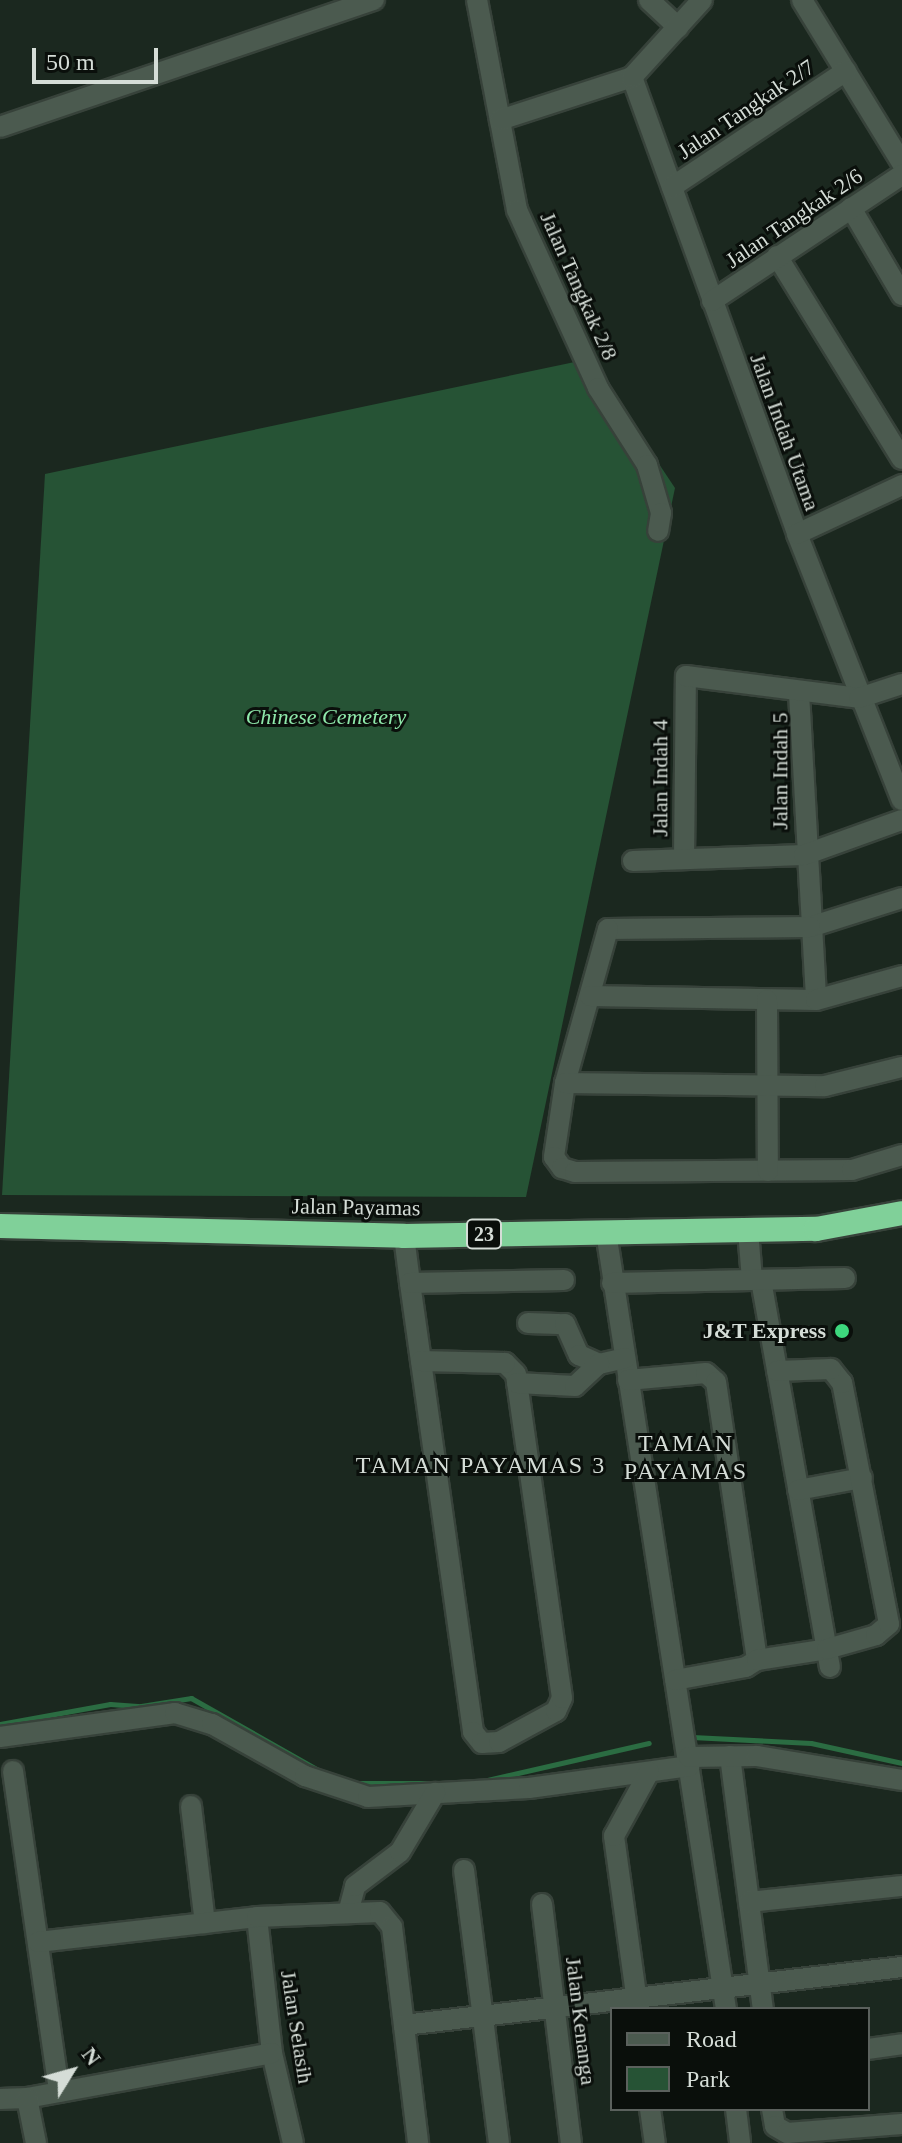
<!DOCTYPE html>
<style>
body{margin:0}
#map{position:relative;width:902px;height:2143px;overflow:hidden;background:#1b281f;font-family:Georgia,serif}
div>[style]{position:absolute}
.green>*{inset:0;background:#265335}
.stream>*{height:5px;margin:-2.5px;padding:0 2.5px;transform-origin:2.5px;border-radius:2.5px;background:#2b6c42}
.roads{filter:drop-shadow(2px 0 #37423a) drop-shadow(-2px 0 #37423a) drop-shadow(0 2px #37423a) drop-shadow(0 -2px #37423a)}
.minor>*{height:20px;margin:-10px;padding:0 10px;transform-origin:10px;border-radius:10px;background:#4b5a4f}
.highway>*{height:24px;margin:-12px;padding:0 12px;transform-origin:12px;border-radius:12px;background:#80d099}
.dots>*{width:22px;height:22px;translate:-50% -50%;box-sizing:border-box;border:4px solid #0a0f0b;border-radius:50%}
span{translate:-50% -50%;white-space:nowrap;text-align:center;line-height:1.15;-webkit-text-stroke:6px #0a0f0b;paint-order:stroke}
.shield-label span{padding:2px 6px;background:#0a0f0b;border:2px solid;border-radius:6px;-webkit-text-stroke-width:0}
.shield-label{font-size:20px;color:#d5ddd7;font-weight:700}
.street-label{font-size:22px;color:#d5ddd7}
.park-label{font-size:22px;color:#8fe9ab;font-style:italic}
.poi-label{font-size:22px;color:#d5ddd7;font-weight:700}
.right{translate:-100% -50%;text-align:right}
.neighbourhood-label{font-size:24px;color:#d5ddd7;letter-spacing:2px}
.legend{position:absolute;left:610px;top:2007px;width:260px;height:104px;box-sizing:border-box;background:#0a0f0b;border:2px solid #5b615d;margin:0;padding:10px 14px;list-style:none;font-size:24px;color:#d5ddd7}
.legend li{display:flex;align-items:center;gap:16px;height:40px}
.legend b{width:40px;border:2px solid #5b615d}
.north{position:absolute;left:32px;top:2031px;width:80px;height:80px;-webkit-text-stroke:6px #0a0f0b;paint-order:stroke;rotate:53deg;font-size:22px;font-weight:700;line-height:32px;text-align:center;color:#d5ddd7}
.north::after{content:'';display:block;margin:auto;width:28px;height:36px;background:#d5ddd7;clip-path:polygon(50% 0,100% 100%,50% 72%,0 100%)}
.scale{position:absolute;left:32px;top:48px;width:126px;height:36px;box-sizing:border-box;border:4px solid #d5ddd7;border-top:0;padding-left:10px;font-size:24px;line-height:28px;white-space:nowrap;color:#d5ddd7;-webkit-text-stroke:6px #0a0f0b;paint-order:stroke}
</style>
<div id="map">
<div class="green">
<div style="clip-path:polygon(589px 359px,675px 488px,526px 1197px,2px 1195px,45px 474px)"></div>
</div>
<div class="stream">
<div style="left:0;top:1724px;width:112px;rotate:-10.3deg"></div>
<div style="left:110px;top:1704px;width:31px;rotate:4deg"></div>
<div style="left:141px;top:1706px;width:51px;rotate:-9.1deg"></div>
<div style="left:191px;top:1698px;width:148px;rotate:29.5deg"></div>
<div style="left:692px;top:1737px;width:119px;rotate:2.9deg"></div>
<div style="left:811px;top:1743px;width:93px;rotate:12.4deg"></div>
<div style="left:483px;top:1781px;width:170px;rotate:-12.9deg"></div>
<div style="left:355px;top:1783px;width:90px"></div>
</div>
<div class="roads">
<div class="minor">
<div style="left:477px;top:0;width:214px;rotate:79.2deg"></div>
<div style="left:517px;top:210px;width:196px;rotate:65.5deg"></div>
<div style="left:598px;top:388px;width:91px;rotate:57.5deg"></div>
<div style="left:647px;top:465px;width:50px;rotate:73.7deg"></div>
<div style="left:661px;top:513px;width:18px;rotate:99deg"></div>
<div style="left:649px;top:0;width:40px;rotate:43deg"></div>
<div style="left:802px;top:0;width:191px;rotate:58.5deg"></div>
<div style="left:632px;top:77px;width:486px;rotate:70.1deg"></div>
<div style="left:797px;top:534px;width:286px;rotate:68.5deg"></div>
<div style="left:500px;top:120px;width:139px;rotate:-18deg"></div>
<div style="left:632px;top:77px;width:104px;rotate:-47.7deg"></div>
<div style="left:0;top:127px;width:395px;rotate:-18.8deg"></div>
<div style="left:672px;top:187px;width:209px;rotate:-33.7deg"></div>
<div style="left:851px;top:208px;width:101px;rotate:59.6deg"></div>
<div style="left:777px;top:256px;width:238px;rotate:58.4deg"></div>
<div style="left:712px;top:301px;width:228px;rotate:-33.6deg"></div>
<div style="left:797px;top:534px;width:116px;rotate:-25deg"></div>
<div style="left:799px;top:693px;width:307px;rotate:86.8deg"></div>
<div style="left:684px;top:859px;width:183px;rotate:-89.4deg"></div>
<div style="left:686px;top:676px;width:174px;rotate:7.2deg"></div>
<div style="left:859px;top:698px;width:45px;rotate:-18deg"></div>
<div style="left:633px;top:861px;width:171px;rotate:-2deg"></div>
<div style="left:804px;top:855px;width:104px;rotate:-19.7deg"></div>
<div style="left:902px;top:898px;width:96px;rotate:162.5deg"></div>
<div style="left:810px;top:927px;width:202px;rotate:179.4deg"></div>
<div style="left:608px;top:929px;width:160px;rotate:105.6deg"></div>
<div style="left:565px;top:1083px;width:75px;rotate:98.5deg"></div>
<div style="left:554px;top:1157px;width:14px;rotate:54deg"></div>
<div style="left:562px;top:1168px;width:14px;rotate:17deg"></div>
<div style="left:575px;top:1172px;width:277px;rotate:-0.4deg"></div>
<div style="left:852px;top:1170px;width:52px;rotate:-16.7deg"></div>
<div style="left:590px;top:996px;width:226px;rotate:1deg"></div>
<div style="left:816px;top:1000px;width:89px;rotate:-15.6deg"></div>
<div style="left:767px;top:1000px;width:171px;rotate:89.7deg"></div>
<div style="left:565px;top:1083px;width:260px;rotate:0.7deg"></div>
<div style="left:825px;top:1086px;width:79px;rotate:-13.9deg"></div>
<div style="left:748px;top:1230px;width:50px;rotate:85.4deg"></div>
<div style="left:606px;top:1232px;width:786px;rotate:81.22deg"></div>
<div style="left:404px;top:1236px;width:47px;rotate:82.7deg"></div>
<div style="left:410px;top:1283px;width:453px;rotate:82deg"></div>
<div style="left:473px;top:1732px;width:14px;rotate:51deg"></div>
<div style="left:482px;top:1743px;width:17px;rotate:-3deg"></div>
<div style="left:499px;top:1742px;width:65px;rotate:-28.5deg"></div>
<div style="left:556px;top:1711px;width:14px;rotate:-65deg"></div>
<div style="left:562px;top:1698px;width:327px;rotate:-98.1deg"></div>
<div style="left:516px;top:1374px;width:16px;rotate:-135deg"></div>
<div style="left:505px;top:1363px;width:84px;rotate:-178.6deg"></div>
<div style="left:761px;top:1280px;width:393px;rotate:79.9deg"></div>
<div style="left:410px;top:1283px;width:154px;rotate:-1.1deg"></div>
<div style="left:612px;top:1283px;width:233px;rotate:-1.2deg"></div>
<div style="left:528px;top:1323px;width:37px;rotate:2deg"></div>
<div style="left:565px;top:1324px;width:34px;rotate:66deg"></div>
<div style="left:579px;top:1355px;width:22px;rotate:24deg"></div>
<div style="left:599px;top:1364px;width:27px;rotate:-13deg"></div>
<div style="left:628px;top:1380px;width:78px;rotate:-5.1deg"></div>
<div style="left:706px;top:1373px;width:13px;rotate:42deg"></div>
<div style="left:716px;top:1382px;width:281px;rotate:81.6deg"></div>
<div style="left:757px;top:1660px;width:13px;rotate:148deg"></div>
<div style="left:746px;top:1667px;width:72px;rotate:169.6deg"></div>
<div style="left:517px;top:1383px;width:58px;rotate:3deg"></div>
<div style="left:575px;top:1386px;width:33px;rotate:-43deg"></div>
<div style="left:798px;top:1490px;width:65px;rotate:-10.6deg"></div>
<div style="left:757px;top:1660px;width:71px;rotate:-8.9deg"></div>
<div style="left:827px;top:1649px;width:51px;rotate:-15.9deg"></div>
<div style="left:876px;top:1635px;width:17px;rotate:-40deg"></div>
<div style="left:889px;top:1624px;width:246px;rotate:-101deg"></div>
<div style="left:842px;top:1383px;width:18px;rotate:-128deg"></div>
<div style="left:831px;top:1369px;width:54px;rotate:177.9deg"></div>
<div style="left:0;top:1737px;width:177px;rotate:-7.8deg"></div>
<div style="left:175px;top:1713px;width:39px;rotate:17deg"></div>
<div style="left:212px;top:1724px;width:107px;rotate:29.2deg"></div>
<div style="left:305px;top:1776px;width:66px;rotate:18.4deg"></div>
<div style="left:368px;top:1797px;width:161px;rotate:-3.2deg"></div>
<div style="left:529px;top:1788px;width:162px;rotate:-7.8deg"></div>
<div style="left:730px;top:1756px;width:255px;rotate:82.6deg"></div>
<div style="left:689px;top:1757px;width:68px;rotate:-0.8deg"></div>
<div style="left:757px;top:1756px;width:147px;rotate:9.4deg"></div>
<div style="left:13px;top:1771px;width:324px;rotate:81.8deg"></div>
<div style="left:191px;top:1806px;width:118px;rotate:83.2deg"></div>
<div style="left:464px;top:1870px;width:275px;rotate:82.7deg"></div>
<div style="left:749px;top:1902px;width:154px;rotate:-6deg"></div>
<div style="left:542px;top:1904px;width:241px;rotate:83.1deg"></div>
<div style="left:348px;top:1913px;width:28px;rotate:-75deg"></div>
<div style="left:355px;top:1886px;width:56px;rotate:-37.1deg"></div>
<div style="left:400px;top:1852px;width:69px;rotate:-59.3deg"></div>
<div style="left:257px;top:1917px;width:137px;rotate:83.7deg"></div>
<div style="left:272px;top:2053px;width:92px;rotate:76.9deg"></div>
<div style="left:38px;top:1942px;width:220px;rotate:-6.5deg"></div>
<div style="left:257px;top:1917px;width:123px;rotate:-2.3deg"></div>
<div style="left:380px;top:1912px;width:19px;rotate:51deg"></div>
<div style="left:392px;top:1927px;width:218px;rotate:83.1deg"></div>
<div style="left:638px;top:2009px;width:175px;rotate:-97.9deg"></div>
<div style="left:614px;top:1836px;width:73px;rotate:-61.3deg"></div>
<div style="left:404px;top:2025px;width:501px;rotate:-6.64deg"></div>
<div style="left:868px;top:2049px;width:34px;rotate:-8deg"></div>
<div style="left:27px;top:2098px;width:249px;rotate:-10.4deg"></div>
<div style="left:0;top:2099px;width:27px;rotate:-2deg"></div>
<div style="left:27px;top:2098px;width:46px;rotate:78.7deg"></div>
<div style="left:650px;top:2109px;width:34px;rotate:82deg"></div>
<div style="left:736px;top:2109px;width:34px;rotate:83deg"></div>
<div style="left:772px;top:2109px;width:17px;rotate:80deg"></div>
<div style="left:775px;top:2126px;width:14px;rotate:30deg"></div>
<div style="left:787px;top:2133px;width:115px;rotate:-4.5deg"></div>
</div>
<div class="highway">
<div style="left:0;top:1226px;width:404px;rotate:1.4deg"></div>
<div style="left:404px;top:1236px;width:412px;rotate:-1deg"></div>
<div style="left:816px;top:1229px;width:87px;rotate:-10.5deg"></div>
</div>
</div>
<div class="dots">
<div style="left:842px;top:1331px;background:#3dd77d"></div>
</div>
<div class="shield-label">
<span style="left:484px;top:1234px">23</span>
</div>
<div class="street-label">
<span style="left:746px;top:109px;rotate:-34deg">Jalan Tangkak 2/7</span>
<span style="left:794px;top:218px;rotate:-34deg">Jalan Tangkak 2/6</span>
<span style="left:579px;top:286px;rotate:66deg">Jalan Tangkak 2/8</span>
<span style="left:785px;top:432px;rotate:70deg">Jalan Indah Utama</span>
<span style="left:780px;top:771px;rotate:-90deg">Jalan Indah 5</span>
<span style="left:660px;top:778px;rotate:-90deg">Jalan Indah 4</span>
<span style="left:356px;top:1207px;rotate:1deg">Jalan Payamas</span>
<span style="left:581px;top:2021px;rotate:83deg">Jalan Kenanga</span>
<span style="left:297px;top:2027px;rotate:81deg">Jalan Selasih</span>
</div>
<div class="park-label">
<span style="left:326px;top:717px">Chinese Cemetery</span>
</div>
<div class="poi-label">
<span class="right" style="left:826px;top:1331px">J&amp;T Express</span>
</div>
<div class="neighbourhood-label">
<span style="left:686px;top:1458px">TAMAN<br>PAYAMAS</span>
<span style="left:481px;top:1466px">TAMAN PAYAMAS 3</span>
</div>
<ul class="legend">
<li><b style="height:10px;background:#4b5a4f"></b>Road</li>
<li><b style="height:22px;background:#265335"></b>Park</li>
</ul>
<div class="north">N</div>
<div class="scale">50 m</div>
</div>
